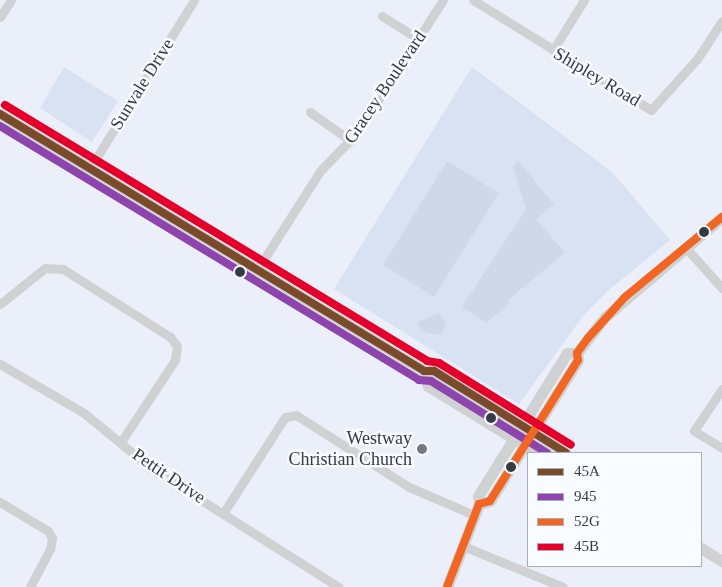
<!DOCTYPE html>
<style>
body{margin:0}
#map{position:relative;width:722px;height:587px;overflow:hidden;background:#eaeff9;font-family:Georgia,serif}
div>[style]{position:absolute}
.built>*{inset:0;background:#d9e2f3}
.green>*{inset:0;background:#cfd8e8}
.minor>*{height:9px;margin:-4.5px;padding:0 4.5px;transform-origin:4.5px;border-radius:4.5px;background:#cfd1d3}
.major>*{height:11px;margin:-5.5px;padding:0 5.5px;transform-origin:5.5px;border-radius:5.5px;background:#cfd1d3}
.bus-1>*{height:8px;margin:-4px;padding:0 4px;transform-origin:4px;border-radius:4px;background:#7a4b2a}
.bus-2>*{height:8px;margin:-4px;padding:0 4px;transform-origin:4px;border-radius:4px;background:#8e44ad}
.bus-3>*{height:8px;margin:-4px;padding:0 4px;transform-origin:4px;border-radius:4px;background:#f26522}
.bus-4>*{height:8px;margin:-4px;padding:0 4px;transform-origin:4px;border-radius:4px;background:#e4002b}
.dots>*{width:14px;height:14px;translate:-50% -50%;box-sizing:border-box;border:2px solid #f8fbff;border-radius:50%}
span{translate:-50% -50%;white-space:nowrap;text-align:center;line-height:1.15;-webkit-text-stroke:5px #f8fbff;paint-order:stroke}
.street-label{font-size:18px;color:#363a43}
.poi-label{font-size:18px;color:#363a43}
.right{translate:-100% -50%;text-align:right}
.legend{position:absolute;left:527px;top:452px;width:175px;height:115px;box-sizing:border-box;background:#f8fbff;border:1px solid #aaaeb4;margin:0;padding:6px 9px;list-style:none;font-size:15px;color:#363a43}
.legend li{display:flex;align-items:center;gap:10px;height:25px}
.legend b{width:25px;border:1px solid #aaaeb4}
</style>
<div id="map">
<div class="built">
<div style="clip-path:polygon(64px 67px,118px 101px,92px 142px,40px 108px)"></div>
<div style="clip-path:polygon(472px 67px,612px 172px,670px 240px,610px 289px,583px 316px,519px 404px,334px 289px)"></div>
</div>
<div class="green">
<div style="clip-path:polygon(447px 161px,499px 193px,434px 297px,383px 265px)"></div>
<div style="clip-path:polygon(518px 161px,554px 204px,536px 219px,565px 253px,508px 300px,510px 303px,486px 323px,462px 307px,526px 209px,513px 166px)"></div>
<div style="clip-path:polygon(439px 313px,446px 323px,443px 332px,437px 335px,421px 331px,417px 322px)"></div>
</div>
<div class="minor">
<div style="left:473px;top:0;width:209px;rotate:31.7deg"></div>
<div style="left:651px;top:110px;width:69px;rotate:-48deg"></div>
<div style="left:697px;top:59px;width:45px;rotate:-56.7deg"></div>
<div style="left:382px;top:16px;width:41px;rotate:32.2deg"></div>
<div style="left:0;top:17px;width:20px;rotate:-57deg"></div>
<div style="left:553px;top:50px;width:59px;rotate:-58.2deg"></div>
<div style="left:310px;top:112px;width:50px;rotate:35.3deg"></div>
<div style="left:90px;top:168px;width:198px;rotate:-58.2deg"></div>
<div style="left:686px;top:248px;width:54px;rotate:48deg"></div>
<div style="left:257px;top:270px;width:117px;rotate:-57.5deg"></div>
<div style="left:320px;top:171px;width:53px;rotate:-45.8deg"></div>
<div style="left:357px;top:133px;width:158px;rotate:-57.1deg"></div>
<div style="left:0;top:304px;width:58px;rotate:-38.7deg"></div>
<div style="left:45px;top:268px;width:18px;rotate:3deg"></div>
<div style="left:63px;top:269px;width:127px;rotate:32.4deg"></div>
<div style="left:170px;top:337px;width:11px;rotate:52deg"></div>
<div style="left:177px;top:346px;width:14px;rotate:98deg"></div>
<div style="left:175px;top:360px;width:98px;rotate:123.4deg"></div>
<div style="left:0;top:364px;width:97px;rotate:30.3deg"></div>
<div style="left:84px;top:413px;width:88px;rotate:39.5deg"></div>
<div style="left:152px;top:469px;width:221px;rotate:32.3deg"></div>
<div style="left:722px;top:389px;width:50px;rotate:123.7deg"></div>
<div style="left:694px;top:431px;width:33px;rotate:31deg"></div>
<div style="left:0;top:502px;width:56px;rotate:31.1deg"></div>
<div style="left:48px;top:531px;width:8px;rotate:60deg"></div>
<div style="left:52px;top:538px;width:11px;rotate:100deg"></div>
<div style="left:50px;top:549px;width:43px;rotate:117.8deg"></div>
<div style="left:224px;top:512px;width:113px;rotate:-57.3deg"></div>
<div style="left:285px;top:417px;width:11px;rotate:-10deg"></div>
<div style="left:296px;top:415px;width:134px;rotate:32.5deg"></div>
<div style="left:409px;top:487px;width:71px;rotate:23.3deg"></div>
<div style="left:463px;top:546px;width:108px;rotate:22.3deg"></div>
</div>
<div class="major">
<div style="left:0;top:114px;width:496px;rotate:31.2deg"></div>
<div style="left:424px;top:371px;width:10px"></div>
<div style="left:434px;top:371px;width:155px;rotate:31.8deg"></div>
<div style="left:424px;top:371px;width:16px;rotate:75deg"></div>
<div style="left:428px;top:386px;width:128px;rotate:31.6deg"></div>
<div style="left:479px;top:504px;width:11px;rotate:-15deg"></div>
<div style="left:490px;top:501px;width:166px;rotate:-58deg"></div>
<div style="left:578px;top:360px;width:7px;rotate:-98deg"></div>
<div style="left:577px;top:353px;width:46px;rotate:-52.1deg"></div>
<div style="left:605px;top:317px;width:154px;rotate:-40.5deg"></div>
<div style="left:701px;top:548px;width:25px;rotate:32deg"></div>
<div style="left:447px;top:587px;width:89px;rotate:-68.9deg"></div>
<div style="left:479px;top:504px;width:8px;rotate:-97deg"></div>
<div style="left:478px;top:496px;width:168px;rotate:-58.1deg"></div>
<div style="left:567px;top:353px;width:10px"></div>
</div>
<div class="bus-1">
<div style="left:0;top:114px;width:496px;rotate:31.2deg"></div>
<div style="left:424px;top:371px;width:10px"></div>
<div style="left:434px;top:371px;width:155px;rotate:31.8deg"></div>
</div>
<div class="bus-2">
<div style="left:0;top:126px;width:490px;rotate:31.2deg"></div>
<div style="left:419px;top:380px;width:12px;rotate:5deg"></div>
<div style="left:431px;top:381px;width:137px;rotate:31.8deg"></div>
</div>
<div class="bus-3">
<div style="left:447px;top:587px;width:89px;rotate:-68.9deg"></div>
<div style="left:479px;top:504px;width:11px;rotate:-15deg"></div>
<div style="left:490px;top:501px;width:166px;rotate:-58deg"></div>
<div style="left:578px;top:360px;width:7px;rotate:-98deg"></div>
<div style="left:577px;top:353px;width:19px;rotate:-54deg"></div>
<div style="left:588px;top:338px;width:55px;rotate:-47.9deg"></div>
<div style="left:625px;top:297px;width:126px;rotate:-39.5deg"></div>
</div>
<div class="bus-4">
<div style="left:5px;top:105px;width:494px;rotate:31.2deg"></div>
<div style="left:427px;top:361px;width:12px;rotate:9deg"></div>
<div style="left:439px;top:363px;width:155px;rotate:31.8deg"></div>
</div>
<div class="dots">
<div style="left:704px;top:232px;background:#363a43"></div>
<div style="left:240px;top:272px;background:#363a43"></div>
<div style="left:491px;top:418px;background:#363a43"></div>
<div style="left:422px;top:449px;background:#757983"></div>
<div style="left:511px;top:467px;background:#363a43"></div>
</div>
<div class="street-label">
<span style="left:597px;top:77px;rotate:31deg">Shipley Road</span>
<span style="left:142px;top:84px;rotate:-58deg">Sunvale Drive</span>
<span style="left:385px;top:87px;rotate:-56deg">Gracey Boulevard</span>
<span style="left:169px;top:476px;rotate:34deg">Pettit Drive</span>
</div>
<div class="poi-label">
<span class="right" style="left:412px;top:449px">Westway<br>Christian Church</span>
</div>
<ul class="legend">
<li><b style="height:6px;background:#7a4b2a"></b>45A</li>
<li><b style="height:6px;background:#8e44ad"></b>945</li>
<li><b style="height:6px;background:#f26522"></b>52G</li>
<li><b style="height:6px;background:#e4002b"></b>45B</li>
</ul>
</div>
